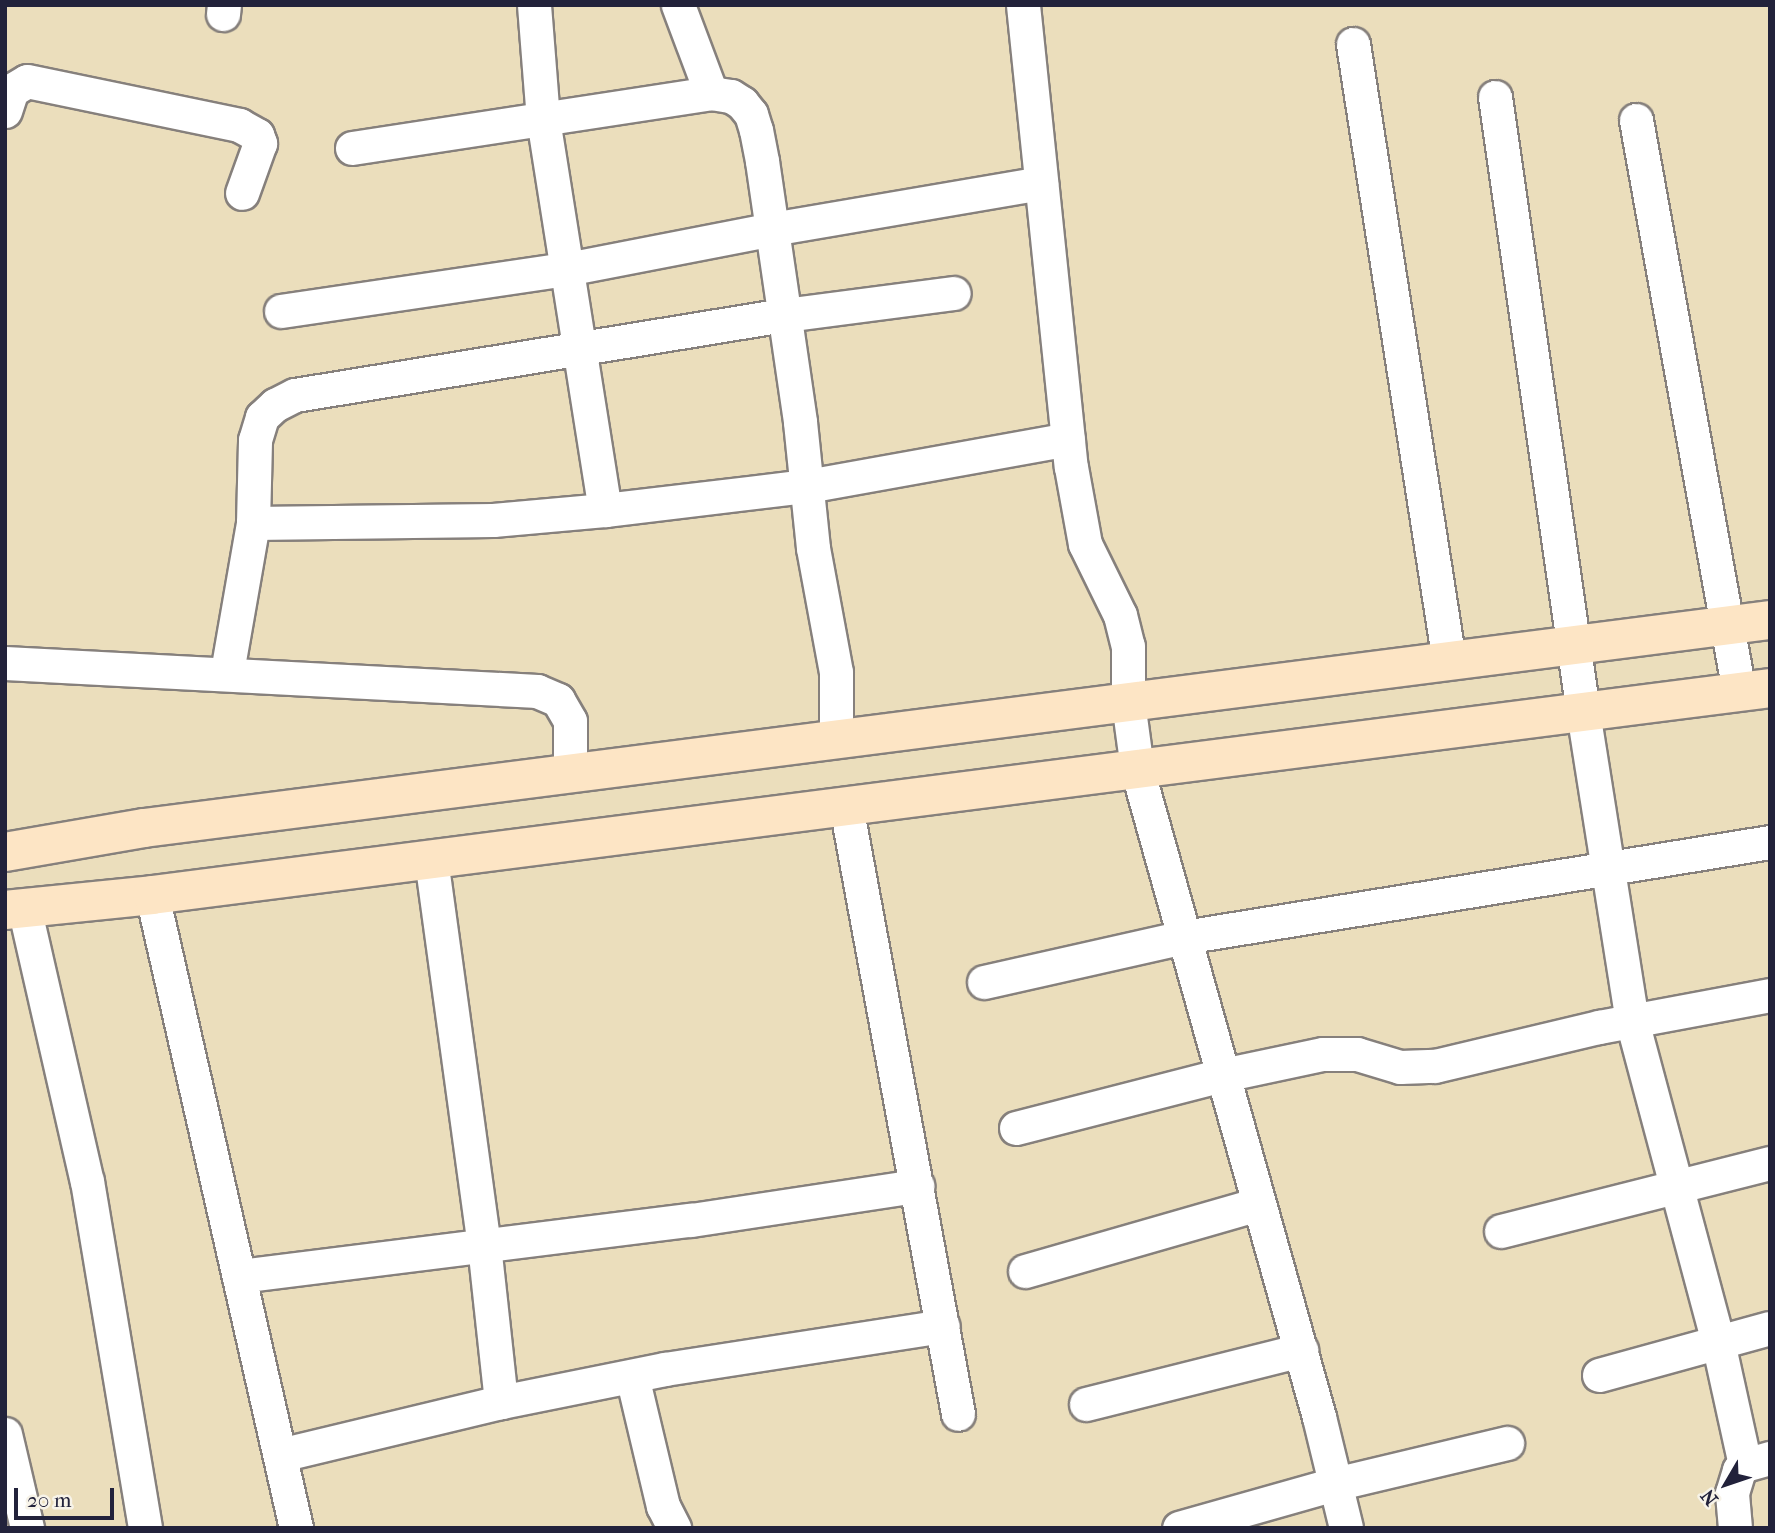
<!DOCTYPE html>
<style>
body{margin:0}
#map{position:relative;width:1775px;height:1533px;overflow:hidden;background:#ebdebc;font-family:"IM FELL French Canon",serif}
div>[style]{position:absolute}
.roads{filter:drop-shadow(2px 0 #86807c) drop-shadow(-2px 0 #86807c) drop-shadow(0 2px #86807c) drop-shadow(0 -2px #86807c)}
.minor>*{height:33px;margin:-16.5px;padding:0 16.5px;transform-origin:16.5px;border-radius:16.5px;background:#fff}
.secondary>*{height:38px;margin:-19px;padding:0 19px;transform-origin:19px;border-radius:19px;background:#fde5c5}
span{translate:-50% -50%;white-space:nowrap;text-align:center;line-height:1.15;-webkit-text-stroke:6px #f7f3e8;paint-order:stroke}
.frame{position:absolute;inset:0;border:7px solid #22223b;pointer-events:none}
.north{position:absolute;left:1691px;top:1449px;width:70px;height:70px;-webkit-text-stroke:5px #f7f3e8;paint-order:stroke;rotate:231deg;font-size:19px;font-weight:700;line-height:28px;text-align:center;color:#22223b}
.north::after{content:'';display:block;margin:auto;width:24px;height:32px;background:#22223b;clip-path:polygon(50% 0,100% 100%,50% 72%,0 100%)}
.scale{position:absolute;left:14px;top:1488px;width:100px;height:32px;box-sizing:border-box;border:4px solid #22223b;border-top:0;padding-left:9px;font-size:21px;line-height:24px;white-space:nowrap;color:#22223b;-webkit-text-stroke:5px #f7f3e8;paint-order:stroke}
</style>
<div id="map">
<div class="roads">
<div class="minor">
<div style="left:534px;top:5px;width:114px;rotate:85.5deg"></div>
<div style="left:543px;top:119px;width:396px;rotate:81deg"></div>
<div style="left:678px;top:5px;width:94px;rotate:69.4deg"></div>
<div style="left:1023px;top:5px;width:464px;rotate:84.1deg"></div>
<div style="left:1071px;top:467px;width:78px;rotate:79.7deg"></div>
<div style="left:1085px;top:544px;width:79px;rotate:63.8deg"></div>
<div style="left:1120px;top:615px;width:32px;rotate:76deg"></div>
<div style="left:1128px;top:646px;width:56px;rotate:90deg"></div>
<div style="left:1128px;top:702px;width:68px;rotate:82.3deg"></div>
<div style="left:1137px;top:769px;width:673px;rotate:74.31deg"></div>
<div style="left:1319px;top:1417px;width:114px;rotate:76.3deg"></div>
<div style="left:223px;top:14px;width:9px;rotate:-84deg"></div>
<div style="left:1353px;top:44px;width:624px;rotate:81.16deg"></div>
<div style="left:1495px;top:97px;width:621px;rotate:81.86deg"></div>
<div style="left:1583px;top:712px;width:313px;rotate:81deg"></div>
<div style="left:1632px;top:1021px;width:332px;rotate:75deg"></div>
<div style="left:1718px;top:1342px;width:126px;rotate:77.6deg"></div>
<div style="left:5px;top:111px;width:22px;rotate:-72deg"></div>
<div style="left:12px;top:90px;width:17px;rotate:-31deg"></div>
<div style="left:27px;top:81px;width:217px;rotate:11.7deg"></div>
<div style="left:239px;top:125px;width:21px;rotate:29deg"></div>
<div style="left:257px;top:135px;width:9px;rotate:69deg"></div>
<div style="left:260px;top:143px;width:53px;rotate:109.8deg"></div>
<div style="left:1636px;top:120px;width:581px;rotate:79.79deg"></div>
<div style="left:352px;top:148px;width:363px;rotate:-8.7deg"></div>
<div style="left:711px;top:93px;width:20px;rotate:9deg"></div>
<div style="left:731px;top:96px;width:13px;rotate:32deg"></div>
<div style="left:742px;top:103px;width:14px;rotate:51deg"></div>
<div style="left:751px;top:114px;width:17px;rotate:73deg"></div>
<div style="left:756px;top:130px;width:32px;rotate:79deg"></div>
<div style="left:762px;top:161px;width:264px;rotate:81.7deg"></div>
<div style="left:800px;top:422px;width:127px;rotate:84.1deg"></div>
<div style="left:813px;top:548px;width:126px;rotate:79.5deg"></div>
<div style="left:836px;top:672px;width:67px;rotate:90deg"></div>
<div style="left:281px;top:311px;width:289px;rotate:-8.4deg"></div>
<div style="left:567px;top:269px;width:209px;rotate:-11deg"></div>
<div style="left:772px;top:229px;width:273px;rotate:-9.7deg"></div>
<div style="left:253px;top:523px;width:240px;rotate:-0.7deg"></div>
<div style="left:493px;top:520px;width:112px;rotate:-5.1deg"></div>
<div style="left:605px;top:510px;width:203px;rotate:-6.8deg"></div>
<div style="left:807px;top:486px;width:265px;rotate:-10.2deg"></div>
<div style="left:5px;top:663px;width:533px;rotate:3.01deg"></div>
<div style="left:537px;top:691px;width:23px;rotate:23deg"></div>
<div style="left:558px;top:700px;width:24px;rotate:60deg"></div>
<div style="left:570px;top:721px;width:52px;rotate:90deg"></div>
<div style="left:227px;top:672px;width:151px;rotate:-80.1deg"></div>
<div style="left:253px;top:523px;width:83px;rotate:-88.6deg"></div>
<div style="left:255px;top:440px;width:24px;rotate:-73deg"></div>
<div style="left:262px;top:417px;width:18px;rotate:-43deg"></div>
<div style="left:275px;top:405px;width:22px;rotate:-27deg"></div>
<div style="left:295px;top:395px;width:496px;rotate:-9.3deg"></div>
<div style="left:785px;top:315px;width:170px;rotate:-7.4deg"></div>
<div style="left:846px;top:806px;width:618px;rotate:79.56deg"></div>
<div style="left:431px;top:859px;width:390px;rotate:82.2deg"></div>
<div style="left:484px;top:1245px;width:158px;rotate:83.8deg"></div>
<div style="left:152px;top:895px;width:649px;rotate:77.18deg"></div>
<div style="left:24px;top:907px;width:281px;rotate:77.1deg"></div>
<div style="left:87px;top:1181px;width:352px;rotate:80.5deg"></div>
<div style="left:984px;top:982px;width:205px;rotate:-12.7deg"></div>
<div style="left:1184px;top:937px;width:594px;rotate:-9.21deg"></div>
<div style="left:1016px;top:1128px;width:214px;rotate:-14.4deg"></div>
<div style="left:1223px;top:1075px;width:102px;rotate:-11.9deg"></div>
<div style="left:1323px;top:1054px;width:34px"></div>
<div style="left:1357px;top:1054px;width:45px;rotate:16.8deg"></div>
<div style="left:1400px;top:1067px;width:35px;rotate:-2deg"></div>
<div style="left:1435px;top:1066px;width:169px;rotate:-13.4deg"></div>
<div style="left:1599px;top:1027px;width:174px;rotate:-10.6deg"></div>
<div style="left:1501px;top:1231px;width:277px;rotate:-14.2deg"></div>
<div style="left:1025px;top:1271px;width:243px;rotate:-16deg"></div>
<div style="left:239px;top:1276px;width:455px;rotate:-7.1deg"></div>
<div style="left:691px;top:1220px;width:229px;rotate:-8.6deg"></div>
<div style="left:1599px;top:1375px;width:177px;rotate:-15.4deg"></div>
<div style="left:632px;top:1376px;width:134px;rotate:76.6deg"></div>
<div style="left:663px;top:1506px;width:25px;rotate:63deg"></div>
<div style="left:1086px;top:1404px;width:222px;rotate:-14.1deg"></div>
<div style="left:5px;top:1434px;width:97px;rotate:76.8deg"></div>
<div style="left:280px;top:1455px;width:227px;rotate:-13.5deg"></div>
<div style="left:501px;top:1402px;width:167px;rotate:-11.4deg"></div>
<div style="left:665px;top:1369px;width:281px;rotate:-8.8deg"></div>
<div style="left:1179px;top:1528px;width:162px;rotate:-15.8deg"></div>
<div style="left:1335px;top:1484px;width:177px;rotate:-13.4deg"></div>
<div style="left:1735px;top:1528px;width:35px;rotate:-95deg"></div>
<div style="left:1732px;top:1493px;width:24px;rotate:-73deg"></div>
<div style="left:1739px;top:1470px;width:8px;rotate:-40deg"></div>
<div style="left:1745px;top:1465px;width:26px;rotate:-16deg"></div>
</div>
<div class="secondary">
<div style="left:5px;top:852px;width:141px;rotate:-9.8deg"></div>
<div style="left:144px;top:828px;width:1639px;rotate:-7.29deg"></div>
<div style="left:5px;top:910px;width:148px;rotate:-5.8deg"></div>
<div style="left:152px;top:895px;width:1631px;rotate:-7.29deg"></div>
</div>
</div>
<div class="frame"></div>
<div class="north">N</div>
<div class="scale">20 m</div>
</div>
